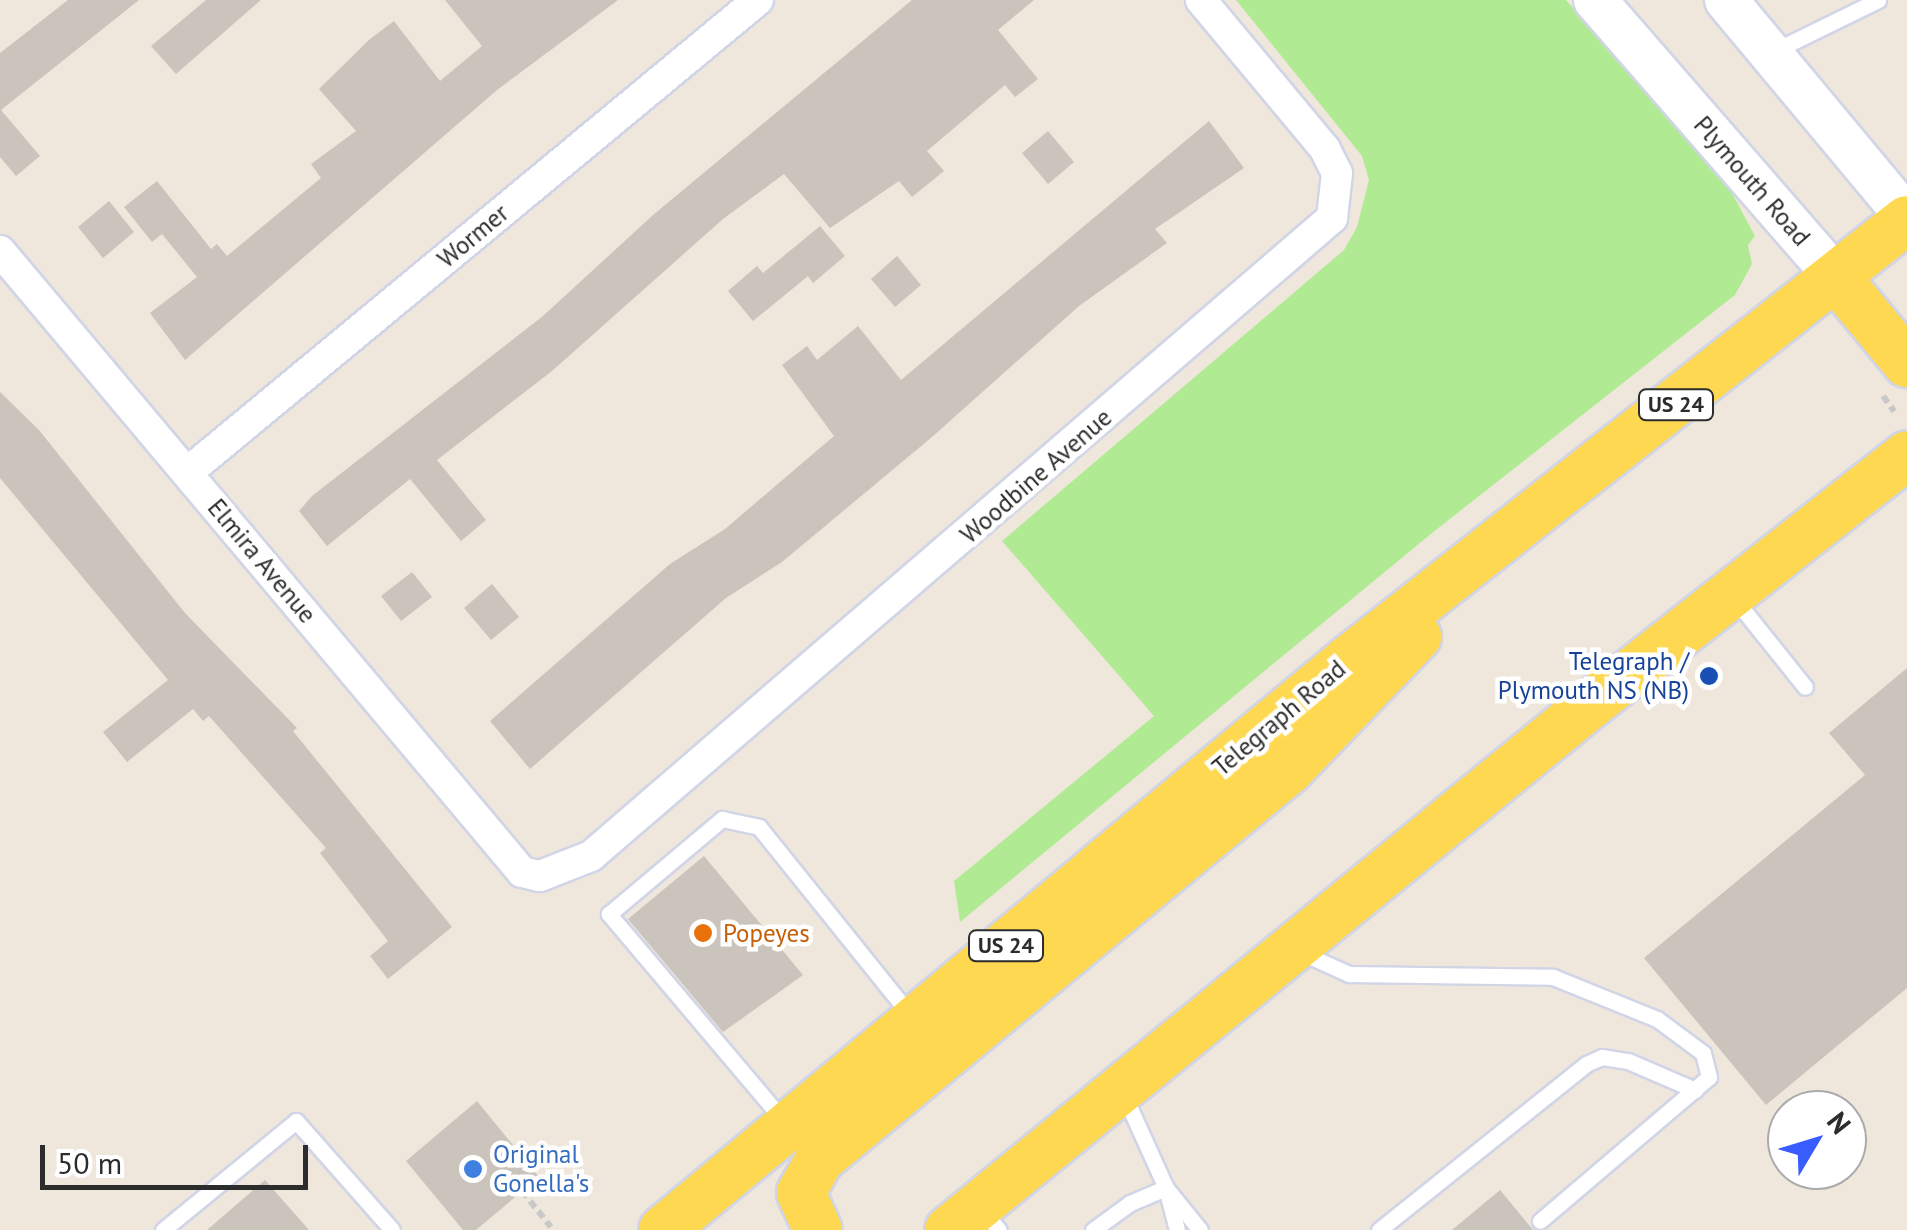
<!DOCTYPE html>
<style>
body{margin:0}
#map{position:relative;width:1907px;height:1230px;overflow:hidden;background:#efe7dc;font-family:"PT Sans",sans-serif}
div>[style]{position:absolute}
.green>*{inset:0;background:#b0eb93}
.building>*{inset:0;background:#cac4bc}
.path>*{height:6px;margin-top:-3px;transform-origin:0;background:repeating-linear-gradient(90deg,#c8c8c8 0 8px,transparent 0 13px)}
.roads{filter:drop-shadow(2px 0 #d1d5e6) drop-shadow(-2px 0 #d1d5e6) drop-shadow(0 2px #d1d5e6) drop-shadow(0 -2px #d1d5e6)}
.service>*{height:15px;margin:-7.5px;padding:0 7.5px;transform-origin:7.5px;border-radius:7.5px;background:#fff}
.minor>*{height:30px;margin:-15px;padding:0 15px;transform-origin:15px;border-radius:15px;background:#fff}
.secondary>*{height:42px;margin:-21px;padding:0 21px;transform-origin:21px;border-radius:21px;background:#fff}
.primary>*{height:48px;margin:-24px;padding:0 24px;transform-origin:24px;border-radius:24px;background:#ffd851}
.dots>*{width:28px;height:28px;translate:-50% -50%;box-sizing:border-box;border:5px solid #fff;border-radius:50%}
span{translate:-50% -50%;white-space:nowrap;text-align:center;line-height:1.15;-webkit-text-stroke:9px #fff;paint-order:stroke}
.shield-label span{padding:2px 8px;background:#fff;border:2px solid;border-radius:8px;-webkit-text-stroke-width:0}
.shield-label{font-size:22px;color:#2c2c2c;font-weight:700}
.street-label{font-size:25px;color:#2c2c2c}
.transit-label{font-size:25px;color:#164399}
.right{translate:-100% -50%;text-align:right}
.food-label{font-size:25px;color:#c56008}
.left{translate:0 -50%;text-align:left}
.shop-label{font-size:25px;color:#366cbe}
.north{position:absolute;left:1767px;top:1090px;width:100px;height:100px;box-sizing:border-box;background:#fff;border:2px solid #ababab;border-radius:50%;rotate:52deg;font-size:28px;font-weight:700;line-height:40px;text-align:center;color:#2c2c2c}
.north::after{content:'';display:block;margin:auto;width:35px;height:45px;background:#395cff;clip-path:polygon(50% 0,100% 100%,50% 72%,0 100%)}
.scale{position:absolute;left:40px;top:1145px;width:268px;height:45px;box-sizing:border-box;border:5px solid #2c2c2c;border-top:0;padding-left:12px;font-size:30px;line-height:35px;white-space:nowrap;color:#2c2c2c;-webkit-text-stroke:8px #fff;paint-order:stroke}
</style>
<div id="map">
<div class="green">
<div style="clip-path:polygon(1236px 0,1566px 0,1732px 193px,1755px 236px,1748px 245px,1752px 264px,1735px 295px,1432px 533px,960px 922px,954px 881px,1154px 716px,1002px 541px,1344px 250px,1357px 227px,1369px 180px,1362px 156px)"></div>
</div>
<div class="building">
<div style="clip-path:polygon(68px 0,139px 0,1px 110px,40px 156px,16px 176px,0 157px,0 53px)"></div>
<div style="clip-path:polygon(206px 0,261px 0,176px 74px,151px 46px)"></div>
<div style="clip-path:polygon(445px 0,618px 0,497px 90px,185px 360px,150px 313px,197px 277px,162px 234px,152px 242px,124px 207px,157px 181px,211px 249px,217px 244px,227px 256px,321px 178px,311px 164px,356px 131px,319px 89px,370px 39px,394px 21px,440px 81px,482px 46px)"></div>
<div style="clip-path:polygon(912px 0,1034px 0,998px 30px,1038px 79px,1015px 97px,1005px 85px,927px 151px,944px 171px,912px 197px,899px 181px,830px 228px,784px 174px,723px 219px,552px 371px,437px 460px,486px 520px,461px 541px,410px 479px,327px 546px,299px 511px,312px 496px,543px 316px,653px 215px)"></div>
<div style="clip-path:polygon(1209px 121px,1244px 168px,1155px 229px,1167px 243px,1079px 306px,932px 437px,782px 562px,726px 598px,530px 769px,490px 721px,670px 564px,725px 529px,834px 436px,782px 365px,807px 346px,817px 360px,858px 326px,901px 380px)"></div>
<div style="clip-path:polygon(1048px 131px,1074px 162px,1048px 184px,1022px 153px)"></div>
<div style="clip-path:polygon(109px 201px,134px 232px,103px 258px,78px 227px)"></div>
<div style="clip-path:polygon(820px 226px,845px 256px,813px 283px,808px 276px,753px 321px,728px 291px,757px 266px,763px 273px)"></div>
<div style="clip-path:polygon(897px 256px,921px 285px,895px 307px,871px 279px)"></div>
<div style="clip-path:polygon(0 392px,39px 430px,185px 613px,297px 728px,293px 731px,452px 927px,388px 979px,370px 956px,388px 941px,320px 853px,326px 848px,209px 716px,203px 721px,193px 709px,127px 762px,103px 732px,168px 680px,0 478px)"></div>
<div style="clip-path:polygon(412px 572px,432px 597px,401px 621px,381px 596px)"></div>
<div style="clip-path:polygon(492px 584px,519px 617px,491px 640px,464px 608px)"></div>
<div style="clip-path:polygon(1907px 668px,1907px 988px,1766px 1105px,1644px 958px,1865px 775px,1829px 733px)"></div>
<div style="clip-path:polygon(704px 856px,803px 975px,723px 1032px,628px 919px)"></div>
<div style="clip-path:polygon(477px 1101px,539px 1177px,476px 1230px,463px 1230px,406px 1161px)"></div>
<div style="clip-path:polygon(265px 1180px,309px 1230px,207px 1230px)"></div>
<div style="clip-path:polygon(1500px 1190px,1533px 1230px,1452px 1230px)"></div>
</div>
<div class="path">
<div style="left:1883px;top:396px;width:19px;rotate:54deg"></div>
<div style="left:522px;top:1191px;width:46px;rotate:51.1deg"></div>
</div>
<div class="roads">
<div class="service">
<div style="left:1774px;top:51px;width:116px;rotate:-26.1deg"></div>
<div style="left:1733px;top:597px;width:115px;rotate:51.3deg"></div>
<div style="left:1300px;top:952px;width:54px;rotate:24.2deg"></div>
<div style="left:1349px;top:974px;width:204px;rotate:0.8deg"></div>
<div style="left:1553px;top:977px;width:112px;rotate:22deg"></div>
<div style="left:1657px;top:1019px;width:57px;rotate:36.5deg"></div>
<div style="left:1703px;top:1053px;width:25px;rotate:76deg"></div>
<div style="left:1709px;top:1077px;width:222px;rotate:139.6deg"></div>
<div style="left:1124px;top:1095px;width:102px;rotate:65.7deg"></div>
<div style="left:1166px;top:1188px;width:54px;rotate:51deg"></div>
<div style="left:783px;top:1120px;width:270px;rotate:-130.2deg"></div>
<div style="left:609px;top:914px;width:148px;rotate:-40.1deg"></div>
<div style="left:722px;top:819px;width:38px;rotate:12deg"></div>
<div style="left:759px;top:827px;width:241px;rotate:51.2deg"></div>
<div style="left:981px;top:1208px;width:28px;rotate:51deg"></div>
<div style="left:163px;top:1230px;width:172px;rotate:-39.3deg"></div>
<div style="left:296px;top:1121px;width:145px;rotate:48.6deg"></div>
<div style="left:1093px;top:1230px;width:46px;rotate:-36.1deg"></div>
<div style="left:1130px;top:1203px;width:39px;rotate:-23deg"></div>
<div style="left:1166px;top:1188px;width:43px;rotate:75.3deg"></div>
<div style="left:1379px;top:1230px;width:265px;rotate:-38.7deg"></div>
<div style="left:1586px;top:1064px;width:17px;rotate:-24deg"></div>
<div style="left:1602px;top:1057px;width:26px;rotate:9deg"></div>
<div style="left:1628px;top:1061px;width:73px;rotate:23.4deg"></div>
</div>
<div class="minor">
<div style="left:0;top:251px;width:811px;rotate:49.95deg"></div>
<div style="left:522px;top:872px;width:18px;rotate:13deg"></div>
<div style="left:540px;top:876px;width:55px;rotate:-21.4deg"></div>
<div style="left:591px;top:856px;width:978px;rotate:-40.73deg"></div>
<div style="left:1332px;top:218px;width:45px;rotate:-83.7deg"></div>
<div style="left:1337px;top:173px;width:27px;rotate:-117deg"></div>
<div style="left:1325px;top:149px;width:194px;rotate:-129.8deg"></div>
<div style="left:188px;top:472px;width:740px;rotate:-39.63deg"></div>
</div>
<div class="secondary">
<div style="left:1595px;top:0;width:367px;rotate:49deg"></div>
<div style="left:1726px;top:0;width:283px;rotate:50.2deg"></div>
</div>
<div class="primary">
<div style="left:1836px;top:277px;width:112px;rotate:50.5deg"></div>
<div style="left:663px;top:1230px;width:891px;rotate:-39.76deg"></div>
<div style="left:1348px;top:660px;width:711px;rotate:-38.21deg"></div>
<div style="left:818px;top:1230px;width:41px;rotate:-114.7deg"></div>
<div style="left:801px;top:1193px;width:38px;rotate:-61deg"></div>
<div style="left:819px;top:1160px;width:611px;rotate:-39.69deg"></div>
<div style="left:1289px;top:770px;width:185px;rotate:-46.1deg"></div>
<div style="left:949px;top:1230px;width:830px;rotate:-39.33deg"></div>
<div style="left:1591px;top:704px;width:402px;rotate:-38.2deg"></div>
</div>
</div>
<div class="dots">
<div style="left:1709px;top:676px;background:#1a4fb4"></div>
<div style="left:703px;top:933px;background:#e8710a"></div>
<div style="left:473px;top:1169px;background:#3f7fe0"></div>
</div>
<div class="shield-label">
<span style="left:1676px;top:405px">US 24</span>
<span style="left:1006px;top:946px">US 24</span>
</div>
<div class="street-label">
<span style="left:1752px;top:181px;rotate:49deg">Plymouth Road</span>
<span style="left:473px;top:236px;rotate:-40deg">Wormer</span>
<span style="left:1036px;top:476px;rotate:-41deg">Woodbine Avenue</span>
<span style="left:262px;top:561px;rotate:50deg">Elmira Avenue</span>
<span style="left:1279px;top:718px;rotate:-40deg">Telegraph Road</span>
</div>
<div class="transit-label">
<span class="right" style="left:1689px;top:676px">Telegraph /<br>Plymouth NS (NB)</span>
</div>
<div class="food-label">
<span class="left" style="left:723px;top:933px">Popeyes</span>
</div>
<div class="shop-label">
<span class="left" style="left:493px;top:1169px">Original<br>Gonella's</span>
</div>
<div class="north">N</div>
<div class="scale">50 m</div>
</div>
